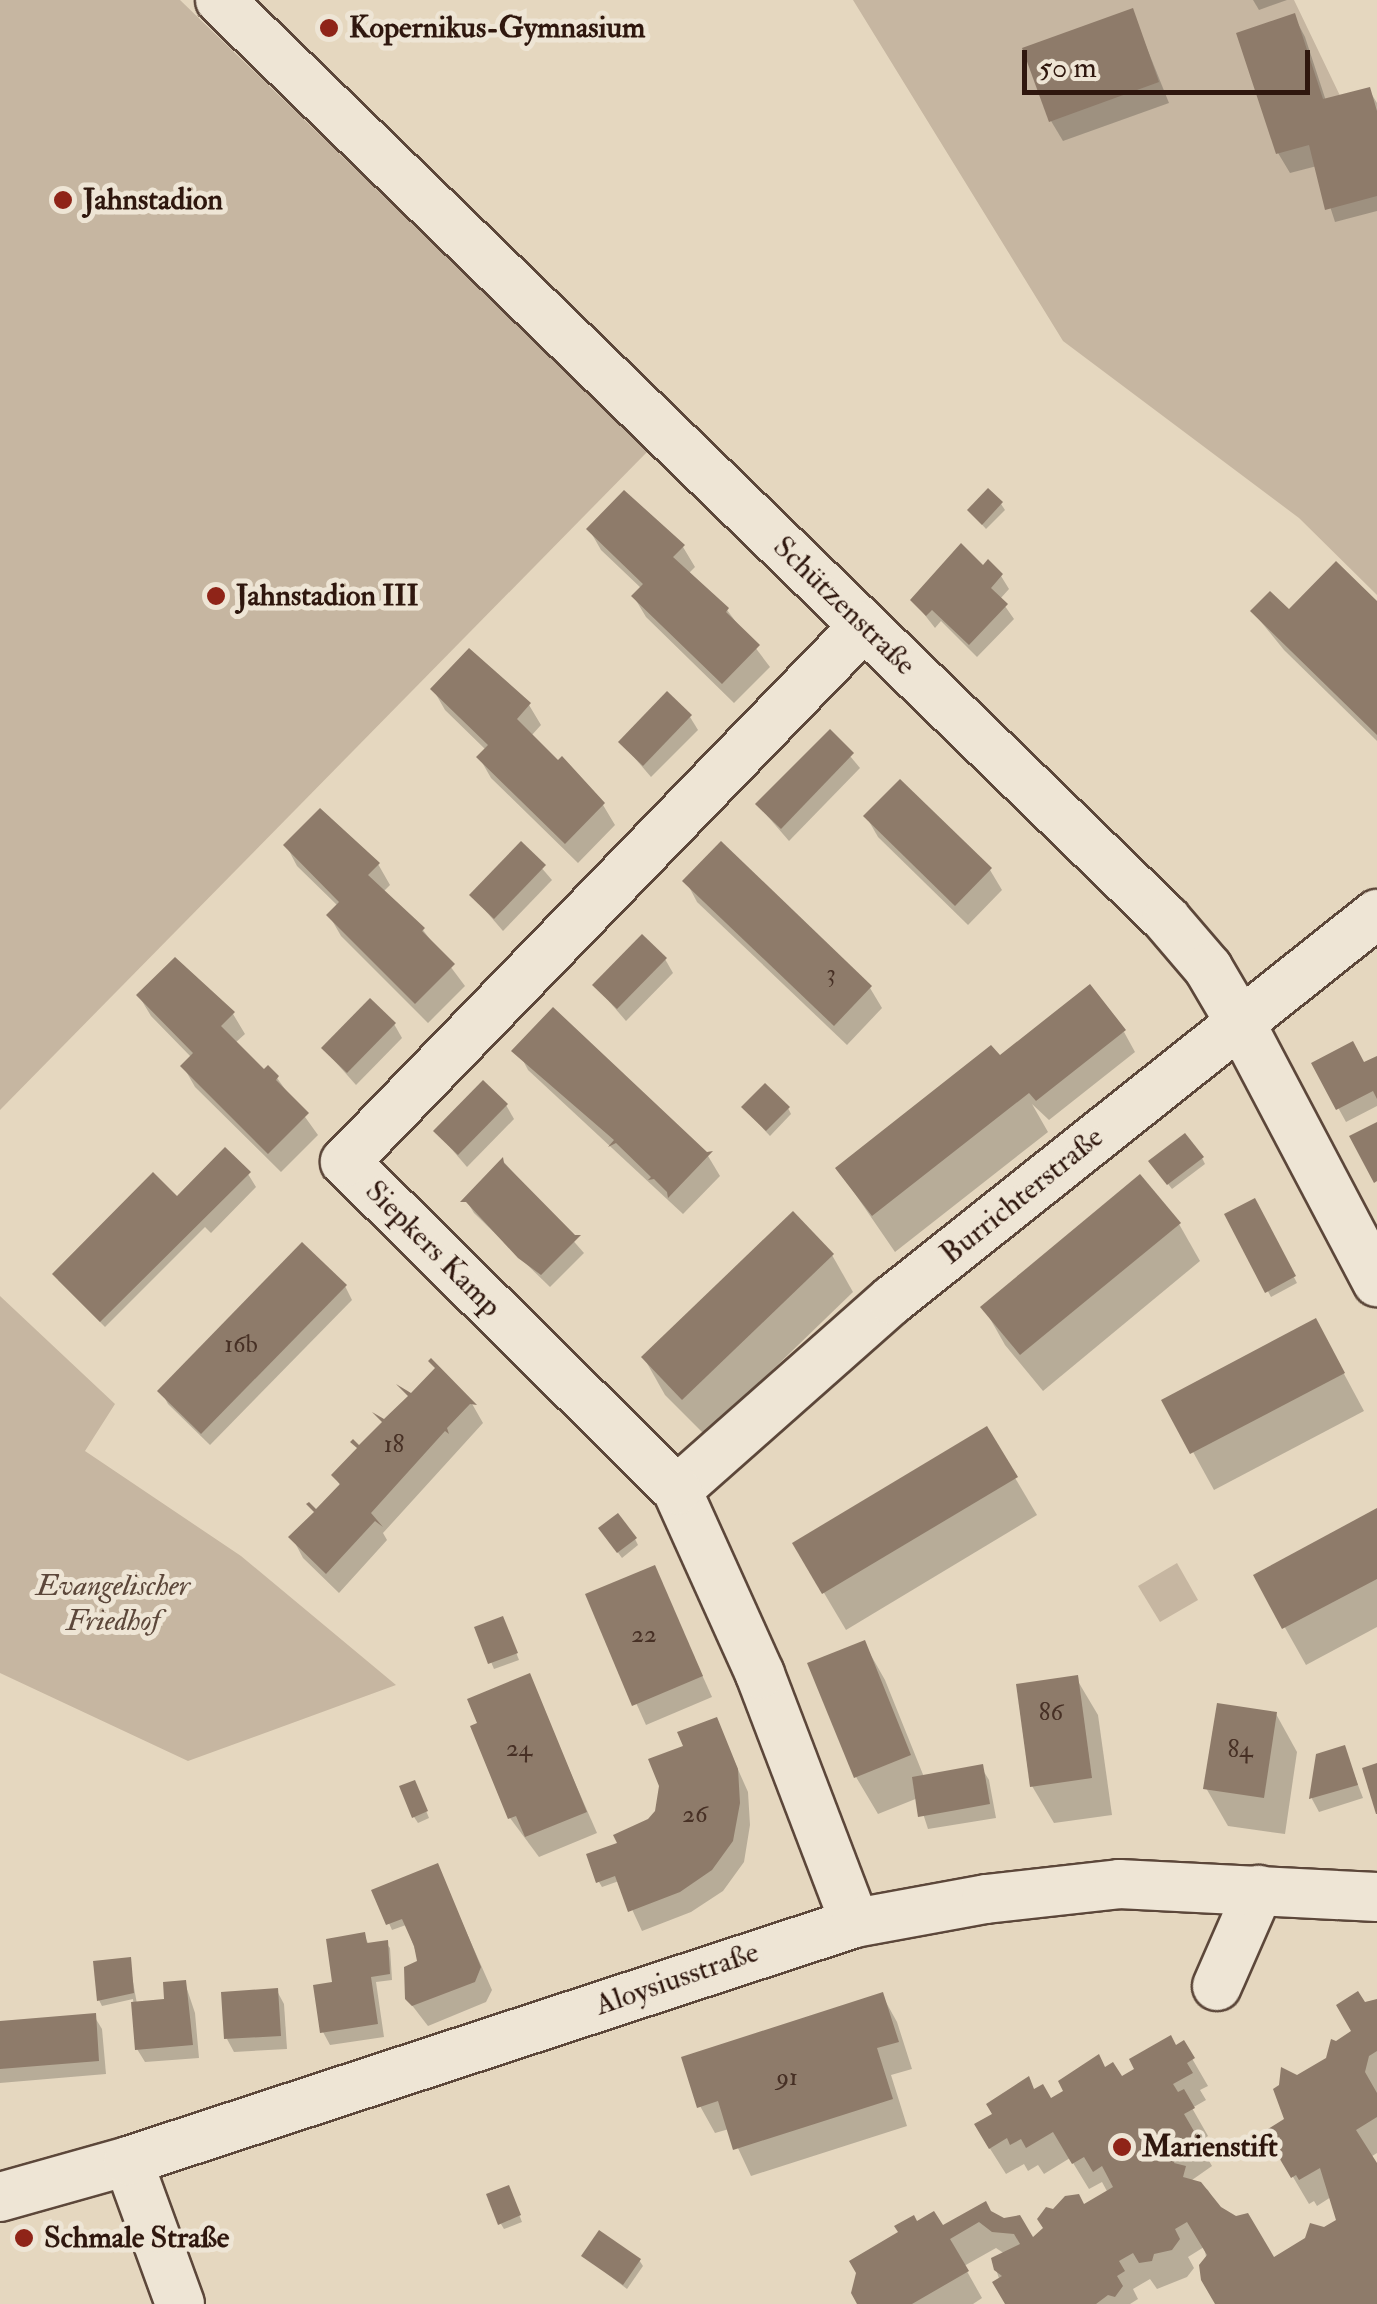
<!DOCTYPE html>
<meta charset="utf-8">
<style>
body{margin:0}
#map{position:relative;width:1377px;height:2304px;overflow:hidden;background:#e5d7bf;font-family:"IM FELL Double Pica",serif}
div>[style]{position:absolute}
.green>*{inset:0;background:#c6b6a1}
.shadow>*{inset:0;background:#0003}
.building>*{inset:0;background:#8e7b6a}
.roads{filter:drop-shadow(2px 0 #5c473a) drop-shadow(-2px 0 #5c473a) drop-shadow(0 2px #5c473a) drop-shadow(0 -2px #5c473a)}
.minor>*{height:48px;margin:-24px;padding:0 24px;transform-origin:24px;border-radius:24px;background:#eee5d5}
.dots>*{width:28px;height:28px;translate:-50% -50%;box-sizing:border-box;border:5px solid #eee5d5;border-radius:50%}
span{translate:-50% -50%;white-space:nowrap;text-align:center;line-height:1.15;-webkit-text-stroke:10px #eee5d5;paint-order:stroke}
.number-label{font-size:25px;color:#473025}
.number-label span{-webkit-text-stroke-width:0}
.poi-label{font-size:30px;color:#2f170e;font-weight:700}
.left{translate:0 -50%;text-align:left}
.street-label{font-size:30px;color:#2f170e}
.park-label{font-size:30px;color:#5c473a;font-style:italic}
.scale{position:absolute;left:1022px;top:50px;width:288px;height:45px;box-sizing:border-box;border:5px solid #2f170e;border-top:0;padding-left:12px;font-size:30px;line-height:35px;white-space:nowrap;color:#2f170e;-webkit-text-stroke:8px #eee5d5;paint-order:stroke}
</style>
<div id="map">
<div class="green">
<div style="clip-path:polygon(0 0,180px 0,648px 451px,0 1110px)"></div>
<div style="clip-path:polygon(853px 0,1294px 0,1356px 129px,1377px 139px,1377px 595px,1299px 518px,1063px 341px)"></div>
<div style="clip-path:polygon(0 1296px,115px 1404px,85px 1451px,241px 1556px,396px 1685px,188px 1761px,0 1673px)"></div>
<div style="clip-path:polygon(1177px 1563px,1198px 1600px,1160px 1622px,1138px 1586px)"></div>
</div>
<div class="shadow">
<div style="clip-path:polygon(1253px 0,1287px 0,1259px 10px)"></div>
<div style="clip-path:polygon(1132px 11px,1169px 103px,1063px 141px,1051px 121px)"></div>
<div style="clip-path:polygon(1294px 16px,1305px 37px,1326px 101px,1369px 90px,1377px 103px,1377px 211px,1335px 222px,1317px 166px,1290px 173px,1278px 153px)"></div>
<div style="clip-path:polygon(1001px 504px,1005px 510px,986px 529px,970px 511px)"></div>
<div style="clip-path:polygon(589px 529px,683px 547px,695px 567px,688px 574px,727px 610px,770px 667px,734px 703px,646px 617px,634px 597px,642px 589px,601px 550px)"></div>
<div style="clip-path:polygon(983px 568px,1001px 576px,1009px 589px,1000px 599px,1014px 619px,977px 657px,941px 621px,935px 628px,913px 600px)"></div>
<div style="clip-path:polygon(1377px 605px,1377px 741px,1284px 650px,1253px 612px)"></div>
<div style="clip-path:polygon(433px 689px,529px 705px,541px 725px,531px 736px,603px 805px,615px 825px,578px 863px,491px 778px,479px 757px,486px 750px,445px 710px)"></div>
<div style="clip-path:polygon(690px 717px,698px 730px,651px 777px,621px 742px)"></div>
<div style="clip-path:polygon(830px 732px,860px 768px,789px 841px,758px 805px)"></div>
<div style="clip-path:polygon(900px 782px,990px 870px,1002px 890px,968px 925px,878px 837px,866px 816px)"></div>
<div style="clip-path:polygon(521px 844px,552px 880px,503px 931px,472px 895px)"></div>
<div style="clip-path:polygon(286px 845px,378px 864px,390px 885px,383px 892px,423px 930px,465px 986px,428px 1023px,341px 936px,329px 915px,338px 906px,297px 866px)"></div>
<div style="clip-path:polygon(686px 881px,870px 988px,882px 1008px,847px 1045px,697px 902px)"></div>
<div style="clip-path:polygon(665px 959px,673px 973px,626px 1021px,595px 985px)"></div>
<div style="clip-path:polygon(139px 996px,233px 1014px,245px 1034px,235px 1043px,264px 1072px,277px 1078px,318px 1135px,281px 1172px,195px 1087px,183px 1066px,192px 1058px,151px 1016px)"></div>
<div style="clip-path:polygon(394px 1024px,402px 1038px,356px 1085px,324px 1049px)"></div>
<div style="clip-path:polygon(1124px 1032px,1135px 1052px,1049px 1120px,1032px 1104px,1048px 1132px,895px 1252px,838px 1169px,1007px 1069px)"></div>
<div style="clip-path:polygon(517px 1049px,708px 1156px,720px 1176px,683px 1214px,528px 1070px)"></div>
<div style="clip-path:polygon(1377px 1058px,1377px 1106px,1346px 1122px,1314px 1064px,1364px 1065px)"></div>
<div style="clip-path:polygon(506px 1105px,514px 1119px,467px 1167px,436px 1131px)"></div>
<div style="clip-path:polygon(744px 1108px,788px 1108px,791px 1114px,770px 1136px)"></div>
<div style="clip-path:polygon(1202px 1158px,1205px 1164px,1172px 1189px,1155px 1167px)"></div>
<div style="clip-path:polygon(503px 1161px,584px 1253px,550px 1287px,474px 1213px,466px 1200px)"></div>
<div style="clip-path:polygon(248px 1174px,256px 1187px,211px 1233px,205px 1227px,105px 1327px,58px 1280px)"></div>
<div style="clip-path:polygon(1254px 1201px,1297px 1283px,1271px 1297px,1227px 1215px)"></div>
<div style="clip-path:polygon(1179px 1224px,1200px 1261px,1043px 1391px,1005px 1345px,984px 1308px)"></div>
<div style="clip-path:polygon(832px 1255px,853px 1292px,705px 1435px,665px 1395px,644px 1358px)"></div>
<div style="clip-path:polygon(345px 1286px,352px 1300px,210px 1445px,168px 1404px,161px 1391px)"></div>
<div style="clip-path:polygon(1336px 1359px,1364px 1411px,1214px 1490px,1165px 1401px)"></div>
<div style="clip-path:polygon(471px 1402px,483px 1423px,383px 1533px,387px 1540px,339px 1593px,303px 1558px,292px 1537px,341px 1487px,334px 1475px)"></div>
<div style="clip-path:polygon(986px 1429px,1037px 1515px,846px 1630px,795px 1544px)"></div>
<div style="clip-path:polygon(1377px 1511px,1377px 1627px,1306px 1665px,1256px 1576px)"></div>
<div style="clip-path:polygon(605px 1535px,635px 1539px,638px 1545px,622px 1558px)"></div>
<div style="clip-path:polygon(654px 1568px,712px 1697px,646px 1725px,588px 1596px)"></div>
<div style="clip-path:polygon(505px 1624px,519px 1660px,494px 1669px,477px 1628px)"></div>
<div style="clip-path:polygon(864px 1643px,885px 1680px,924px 1777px,981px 1767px,989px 1780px,996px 1818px,928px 1829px,918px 1798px,878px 1814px,856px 1777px)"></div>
<div style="clip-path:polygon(528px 1676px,597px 1833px,539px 1857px,510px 1818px,473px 1728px)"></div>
<div style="clip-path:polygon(1076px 1678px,1098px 1715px,1112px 1815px,1054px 1823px,1032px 1786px)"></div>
<div style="clip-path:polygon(1276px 1714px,1297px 1752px,1285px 1834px,1228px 1826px,1206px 1788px)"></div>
<div style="clip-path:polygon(716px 1720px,748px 1792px,750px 1825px,744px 1862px,723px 1891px,691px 1912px,642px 1931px,619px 1881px,602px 1887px,599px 1882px,620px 1845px,657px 1812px,686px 1747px)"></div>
<div style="clip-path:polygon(1344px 1748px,1363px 1798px,1319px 1812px,1312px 1799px,1318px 1756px)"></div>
<div style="clip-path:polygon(417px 1789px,429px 1818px,418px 1823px,414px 1817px)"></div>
<div style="clip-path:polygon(437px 1866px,492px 1990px,486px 2002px,428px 2026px,411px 2004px,420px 1963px,406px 1925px,392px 1930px,375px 1892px)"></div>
<div style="clip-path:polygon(364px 1935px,369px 1945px,386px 1943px,390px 1948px,392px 1980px,376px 1982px,384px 2037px,330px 2045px,323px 2032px,335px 1984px)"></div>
<div style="clip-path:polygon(129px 1960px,137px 2004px,168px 2001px,185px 1983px,195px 2013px,199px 2058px,145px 2062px,137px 2049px,133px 1999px,102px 2006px,99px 2000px)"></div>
<div style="clip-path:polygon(277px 1991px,284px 2004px,287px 2049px,234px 2052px,227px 2039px)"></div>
<div style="clip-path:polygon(882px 1995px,897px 2022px,912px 2069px,891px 2075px,907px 2126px,751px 2176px,729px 2129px,715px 2133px,700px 2106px)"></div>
<div style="clip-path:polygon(1377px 2001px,1377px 2153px,1369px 2158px,1377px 2166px,1377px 2304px,1216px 2304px,1204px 2247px,1188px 2257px,1194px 2268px,1187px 2277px,1157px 2289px,1150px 2279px,1133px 2289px,1138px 2299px,1130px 2304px,1007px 2304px,996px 2269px,1005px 2254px,996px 2248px,964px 2266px,982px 2298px,973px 2304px,860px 2304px,916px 2224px,942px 2229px,990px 2213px,1033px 2241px,1108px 2193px,1102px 2182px,1089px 2189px,1070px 2158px,1044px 2174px,1038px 2165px,1028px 2171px,1024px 2164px,1006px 2174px,982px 2136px,1034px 2092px,1050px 2102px,1105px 2070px,1121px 2080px,1183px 2043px,1208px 2086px,1200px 2090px,1206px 2100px,1192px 2108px,1208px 2136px,1198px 2142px,1212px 2166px,1192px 2180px,1208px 2190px,1219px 2209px,1273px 2260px,1338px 2221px,1331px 2197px,1317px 2206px,1314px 2201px,1309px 2204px,1270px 2138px,1287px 2120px,1298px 2078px,1328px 2059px,1337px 2044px,1354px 2032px,1364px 2005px)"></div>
<div style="clip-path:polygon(94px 2016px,102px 2029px,106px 2074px,0 2083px,0 2023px)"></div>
<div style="clip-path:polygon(511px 2194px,522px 2222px,504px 2229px,501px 2224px)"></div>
<div style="clip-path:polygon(584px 2256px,639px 2260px,643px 2266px,627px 2289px)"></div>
</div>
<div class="building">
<div style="clip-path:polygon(1133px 8px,1159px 82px,1049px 122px,1022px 48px)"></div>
<div style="clip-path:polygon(1295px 13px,1323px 99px,1370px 87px,1377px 111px,1377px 196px,1325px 210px,1309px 145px,1276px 154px,1236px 33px)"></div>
<div style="clip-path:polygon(988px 488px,1003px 502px,982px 525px,967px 510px)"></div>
<div style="clip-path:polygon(624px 490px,685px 545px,673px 557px,729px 608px,726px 612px,760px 645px,722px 684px,631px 596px,643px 584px,586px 529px)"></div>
<div style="clip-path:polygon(961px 543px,983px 565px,988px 559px,1003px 574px,991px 588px,1008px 604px,969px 645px,932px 610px,926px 616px,910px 600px)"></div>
<div style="clip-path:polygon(1336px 561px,1377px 601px,1377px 735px,1250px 611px,1270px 591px,1289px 609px)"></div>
<div style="clip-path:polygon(469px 648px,531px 703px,517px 719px,558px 760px,562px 756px,605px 803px,565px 844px,476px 757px,488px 745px,430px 689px)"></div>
<div style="clip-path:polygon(667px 691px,692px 715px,643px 766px,618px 742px)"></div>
<div style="clip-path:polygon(830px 729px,854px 753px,781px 829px,755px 804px)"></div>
<div style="clip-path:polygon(900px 779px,992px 868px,955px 906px,863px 816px)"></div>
<div style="clip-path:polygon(320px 808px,380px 863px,368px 875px,425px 928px,422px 931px,455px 964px,415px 1004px,326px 915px,339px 902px,283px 845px)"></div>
<div style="clip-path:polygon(521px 841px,546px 865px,494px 919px,469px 895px)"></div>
<div style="clip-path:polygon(721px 841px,872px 986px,834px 1026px,682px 881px)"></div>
<div style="clip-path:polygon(642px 934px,667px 958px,617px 1009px,592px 985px)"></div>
<div style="clip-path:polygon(175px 957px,235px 1012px,221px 1026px,264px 1069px,268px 1065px,279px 1076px,276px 1080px,309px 1113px,268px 1154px,180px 1066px,193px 1053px,136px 995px)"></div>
<div style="clip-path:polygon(1090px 984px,1126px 1030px,1036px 1101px,1029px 1093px,872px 1216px,835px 1168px,991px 1045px,1000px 1055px)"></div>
<div style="clip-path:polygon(370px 998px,396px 1023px,347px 1073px,321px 1048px)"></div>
<div style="clip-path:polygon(553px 1007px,707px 1152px,713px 1151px,668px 1198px,667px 1192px,654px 1179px,648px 1180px,651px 1177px,616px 1143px,608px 1147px,614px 1140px,511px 1051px)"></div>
<div style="clip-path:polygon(1353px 1041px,1364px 1062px,1377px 1056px,1377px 1099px,1373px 1091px,1336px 1110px,1311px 1063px)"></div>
<div style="clip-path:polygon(483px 1080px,508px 1104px,458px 1155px,433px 1131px)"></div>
<div style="clip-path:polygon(765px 1083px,790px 1107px,766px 1131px,741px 1107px)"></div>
<div style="clip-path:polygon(1377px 1122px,1377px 1181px,1374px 1183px,1349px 1136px)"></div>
<div style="clip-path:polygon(1185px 1133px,1204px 1157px,1167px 1185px,1148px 1161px)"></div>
<div style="clip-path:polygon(225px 1147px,251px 1172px,100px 1322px,52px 1274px,153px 1172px,177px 1196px)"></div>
<div style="clip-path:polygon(503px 1157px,504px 1163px,575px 1235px,581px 1235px,541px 1275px,518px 1258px,466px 1202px,460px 1202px)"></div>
<div style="clip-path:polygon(1140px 1174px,1181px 1223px,1020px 1355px,980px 1307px)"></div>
<div style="clip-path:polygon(1255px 1198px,1296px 1276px,1265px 1293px,1224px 1214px)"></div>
<div style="clip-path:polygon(793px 1211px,834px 1254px,682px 1400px,641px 1357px)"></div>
<div style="clip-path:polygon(302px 1242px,347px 1285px,201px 1434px,157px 1391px)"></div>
<div style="clip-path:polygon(1316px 1318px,1345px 1373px,1190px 1454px,1161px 1400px)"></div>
<div style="clip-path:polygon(431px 1358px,477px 1405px,470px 1404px,447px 1428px,449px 1434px,445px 1431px,371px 1513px,383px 1527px,375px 1521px,326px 1574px,288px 1537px,314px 1512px,306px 1504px,309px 1502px,316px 1509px,340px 1484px,331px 1475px,357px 1448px,350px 1442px,353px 1439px,359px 1445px,382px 1422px,372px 1412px,384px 1419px,408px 1396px,396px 1384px,411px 1393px,435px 1368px,428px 1361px)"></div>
<div style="clip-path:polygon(987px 1426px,1018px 1477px,822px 1594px,792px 1543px)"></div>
<div style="clip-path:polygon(1377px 1508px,1377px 1579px,1282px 1629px,1253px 1575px)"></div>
<div style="clip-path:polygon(618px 1513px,637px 1538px,617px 1553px,598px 1528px)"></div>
<div style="clip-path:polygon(655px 1565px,703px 1676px,632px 1706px,585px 1594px)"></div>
<div style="clip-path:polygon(503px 1616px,518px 1653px,488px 1664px,474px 1627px)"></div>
<div style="clip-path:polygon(865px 1640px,911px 1755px,854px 1778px,807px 1663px)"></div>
<div style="clip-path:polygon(530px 1673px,587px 1812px,525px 1837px,516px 1816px,508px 1819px,470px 1726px,477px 1723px,467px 1699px)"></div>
<div style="clip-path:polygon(1078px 1675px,1092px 1778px,1030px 1787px,1016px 1684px)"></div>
<div style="clip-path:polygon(1217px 1703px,1277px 1712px,1264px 1798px,1203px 1789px)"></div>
<div style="clip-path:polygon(717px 1717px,738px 1769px,740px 1803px,733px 1841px,712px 1870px,680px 1892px,628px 1912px,615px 1876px,596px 1883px,586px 1854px,617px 1843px,613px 1835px,648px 1819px,655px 1811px,659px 1786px,648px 1759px,683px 1746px,677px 1732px)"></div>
<div style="clip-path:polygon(1345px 1745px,1358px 1785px,1309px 1799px,1316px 1754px)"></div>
<div style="clip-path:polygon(1377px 1763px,1377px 1814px,1376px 1814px,1362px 1768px)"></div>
<div style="clip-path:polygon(983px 1764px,990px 1804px,918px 1817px,912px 1777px)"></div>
<div style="clip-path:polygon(415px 1780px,428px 1811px,412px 1818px,399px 1786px)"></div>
<div style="clip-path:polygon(438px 1863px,481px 1967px,475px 1982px,412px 2006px,405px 1999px,404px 1967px,417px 1961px,414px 1946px,402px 1919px,386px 1925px,371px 1890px)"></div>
<div style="clip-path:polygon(365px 1932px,367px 1943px,388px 1940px,390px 1974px,371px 1977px,378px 2024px,320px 2033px,313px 1985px,332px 1982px,326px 1939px)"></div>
<div style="clip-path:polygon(131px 1957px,134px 1993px,97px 2001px,93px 1961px)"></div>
<div style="clip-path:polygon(186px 1980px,193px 2045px,135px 2050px,131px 2002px,164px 1999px,163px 1982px)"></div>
<div style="clip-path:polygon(278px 1988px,281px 2036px,224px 2039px,221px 1992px)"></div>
<div style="clip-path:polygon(1358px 1991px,1365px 2002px,1377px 1999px,1377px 2051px,1369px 2056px,1365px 2072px,1377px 2093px,1377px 2117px,1356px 2130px,1377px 2163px,1377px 2304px,1215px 2304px,1201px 2280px,1199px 2265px,1207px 2255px,1187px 2222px,1175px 2229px,1180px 2239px,1172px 2250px,1154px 2254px,1152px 2261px,1139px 2263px,1133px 2253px,1119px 2261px,1125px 2271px,1117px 2276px,1123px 2286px,1115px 2297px,1108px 2295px,1096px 2304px,1005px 2304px,992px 2282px,1002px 2276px,994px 2270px,991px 2258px,1020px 2244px,1014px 2234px,992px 2232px,979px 2222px,950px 2239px,969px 2271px,912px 2304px,857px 2304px,851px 2293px,856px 2273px,849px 2261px,898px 2232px,894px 2226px,914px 2215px,917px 2221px,934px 2211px,943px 2225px,986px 2201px,991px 2211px,1004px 2218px,1020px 2215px,1033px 2237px,1043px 2228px,1037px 2219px,1046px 2207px,1053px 2209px,1065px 2196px,1079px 2194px,1084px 2204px,1113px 2187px,1102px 2166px,1093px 2172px,1084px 2157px,1072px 2164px,1053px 2132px,1026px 2148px,1021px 2139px,1010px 2145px,1007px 2138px,989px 2149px,974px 2124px,992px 2114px,986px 2104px,1029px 2076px,1034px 2089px,1043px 2084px,1051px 2098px,1063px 2091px,1058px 2081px,1099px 2054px,1105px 2067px,1113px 2062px,1122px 2076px,1134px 2069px,1129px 2059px,1171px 2035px,1176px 2045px,1184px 2040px,1195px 2058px,1187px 2063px,1193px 2073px,1173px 2084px,1178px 2092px,1184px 2089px,1195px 2108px,1184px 2114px,1198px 2138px,1178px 2150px,1174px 2163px,1186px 2166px,1183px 2177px,1201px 2182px,1221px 2207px,1236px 2216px,1248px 2213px,1274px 2257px,1305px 2238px,1310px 2223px,1324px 2227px,1336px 2220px,1320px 2168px,1299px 2180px,1296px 2175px,1291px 2178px,1267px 2137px,1271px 2134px,1268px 2129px,1284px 2119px,1273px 2089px,1279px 2085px,1281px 2067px,1297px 2075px,1326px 2058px,1331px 2039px,1336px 2041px,1351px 2031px,1336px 2005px)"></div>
<div style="clip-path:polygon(883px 1992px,899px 2042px,877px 2048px,893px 2099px,733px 2150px,718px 2101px,697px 2108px,681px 2057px)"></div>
<div style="clip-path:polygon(96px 2013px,99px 2061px,0 2069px,0 2021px)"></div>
<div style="clip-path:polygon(509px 2185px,521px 2215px,498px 2225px,486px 2194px)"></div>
<div style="clip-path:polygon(599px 2230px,641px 2259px,623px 2285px,581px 2256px)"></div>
</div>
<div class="roads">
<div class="minor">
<div style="left:220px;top:0;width:1319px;rotate:44.17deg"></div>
<div style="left:1166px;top:919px;width:65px;rotate:49.4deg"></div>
<div style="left:1208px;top:968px;width:65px;rotate:59.5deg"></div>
<div style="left:1241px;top:1024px;width:292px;rotate:62.2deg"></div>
<div style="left:677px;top:1490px;width:287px;rotate:-41.5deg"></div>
<div style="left:892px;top:1300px;width:620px;rotate:-38.52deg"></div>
<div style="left:855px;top:1923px;width:267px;rotate:-110.9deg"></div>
<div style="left:760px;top:1674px;width:202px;rotate:-114.3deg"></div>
<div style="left:677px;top:1490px;width:467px;rotate:-135.3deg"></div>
<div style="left:345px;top:1162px;width:746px;rotate:-45.92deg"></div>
<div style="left:1217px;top:1986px;width:105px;rotate:-66.4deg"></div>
<div style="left:128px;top:2161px;width:152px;rotate:70deg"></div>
<div style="left:0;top:2197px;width:133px;rotate:-15.7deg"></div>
<div style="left:128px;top:2161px;width:765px;rotate:-18.13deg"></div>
<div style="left:855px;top:1923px;width:133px;rotate:-10.4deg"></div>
<div style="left:986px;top:1899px;width:134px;rotate:-6.4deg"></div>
<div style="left:1119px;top:1884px;width:258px;rotate:2.9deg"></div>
</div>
</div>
<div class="dots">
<div style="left:329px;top:28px;background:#8f2418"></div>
<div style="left:63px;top:200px;background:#8f2418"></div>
<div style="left:216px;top:596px;background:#8f2418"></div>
<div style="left:1122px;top:2147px;background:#8f2418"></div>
<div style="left:24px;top:2238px;background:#8f2418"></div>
</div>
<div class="number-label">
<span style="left:831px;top:974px">3</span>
<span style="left:241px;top:1345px">16b</span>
<span style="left:394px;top:1445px">18</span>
<span style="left:644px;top:1635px">22</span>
<span style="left:1051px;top:1713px">86</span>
<span style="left:519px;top:1749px">24</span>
<span style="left:1240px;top:1750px">84</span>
<span style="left:695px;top:1815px">26</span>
<span style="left:787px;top:2078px">91</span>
</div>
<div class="poi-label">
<span class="left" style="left:349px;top:28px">Kopernikus-Gymnasium</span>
<span class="left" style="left:83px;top:200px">Jahnstadion</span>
<span class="left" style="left:236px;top:596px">Jahnstadion III</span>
<span class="left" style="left:1142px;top:2147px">Marienstift</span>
<span class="left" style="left:44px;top:2238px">Schmale Straße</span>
</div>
<div class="street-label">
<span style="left:844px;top:606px;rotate:44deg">Schützenstraße</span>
<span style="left:1022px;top:1196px;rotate:-39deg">Burrichterstraße</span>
<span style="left:433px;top:1249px;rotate:45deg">Siepkers Kamp</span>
<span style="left:677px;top:1979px;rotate:-19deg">Aloysiusstraße</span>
</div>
<div class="park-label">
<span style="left:113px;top:1603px">Evangelischer<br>Friedhof</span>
</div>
<div class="scale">50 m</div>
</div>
